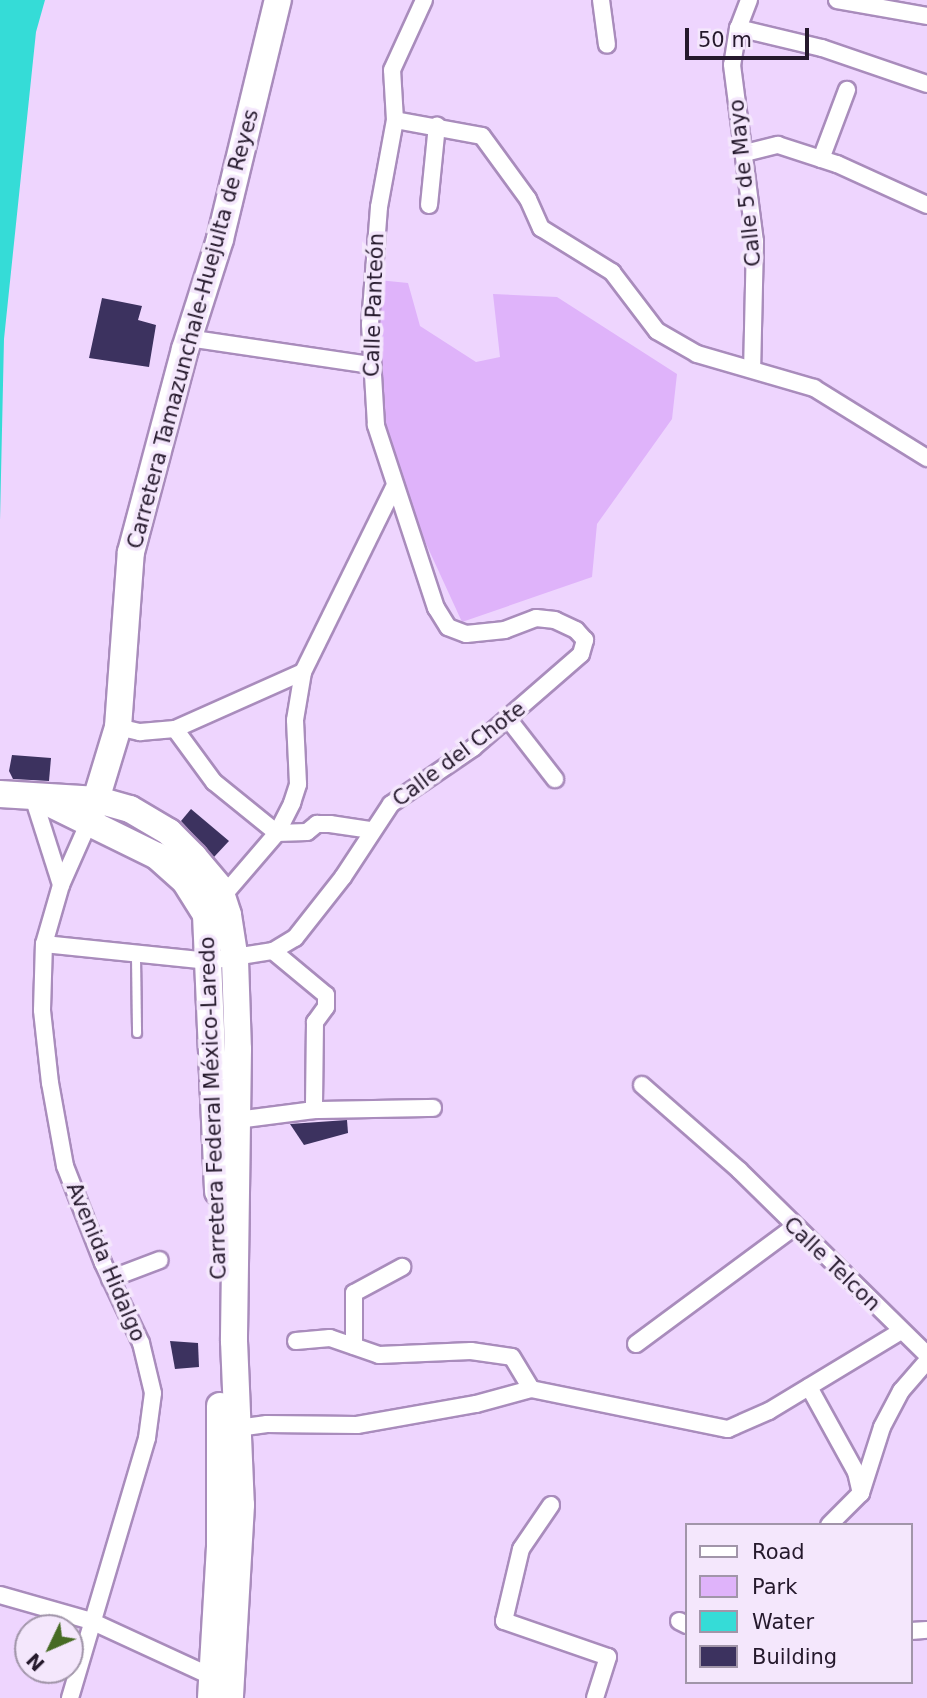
<!DOCTYPE html>
<meta charset="utf-8">
<style>
body{margin:0}
#map{position:relative;width:927px;height:1698px;overflow:hidden;background:#eed5fe;font-family:"DejaVu Sans",sans-serif}
div>[style]{position:absolute}
.green>*{inset:0;background:#dfb3fa}
.water>*{inset:0;background:#35dcd7}
.building>*{inset:0;background:#3c325f}
.roads{filter:drop-shadow(2px 0 #a98cbc) drop-shadow(-2px 0 #a98cbc) drop-shadow(0 2px #a98cbc) drop-shadow(0 -2px #a98cbc)}
.lane>*{height:8px;margin:-4px;padding:0 4px;transform-origin:4px;border-radius:4px;background:#fff}
.street>*{height:16px;margin:-8px;padding:0 8px;transform-origin:8px;border-radius:8px;background:#fff}
.primary>*{height:26px;margin:-13px;padding:0 13px;transform-origin:13px;border-radius:13px;background:#fff}
span{translate:-50% -50%;white-space:nowrap;text-align:center;line-height:1.15;-webkit-text-stroke:7px #f4e7fc;paint-order:stroke}
.street-label{font-size:21px;color:#25192c}
.legend{position:absolute;left:685px;top:1523px;width:228px;height:161px;box-sizing:border-box;background:#f4e7fc;border:2px solid #a195a9;margin:0;padding:9px 12px;list-style:none;font-size:21px;color:#25192c}
.legend li{display:flex;align-items:center;gap:14px;height:35px}
.legend b{width:35px;border:2px solid #a195a9}
.north{position:absolute;left:14px;top:1614px;width:70px;height:70px;box-sizing:border-box;background:#f4e7fc;border:2px solid #a195a9;border-radius:50%;rotate:226deg;font-size:19px;font-weight:700;line-height:28px;text-align:center;color:#25192c}
.north::after{content:'';display:block;margin:auto;width:24px;height:32px;background:#476b24;clip-path:polygon(50% 0,100% 100%,50% 72%,0 100%)}
.scale{position:absolute;left:685px;top:28px;width:124px;height:32px;box-sizing:border-box;border:4px solid #25192c;border-top:0;padding-left:9px;font-size:21px;line-height:24px;white-space:nowrap;color:#25192c;-webkit-text-stroke:5px #f4e7fc;paint-order:stroke}
</style>
<div id="map">
<div class="green">
<div style="clip-path:polygon(368px 279px,408px 283px,420px 326px,476px 362px,500px 357px,493px 294px,557px 297px,677px 374px,672px 419px,597px 524px,592px 577px,462px 622px,383px 450px,365px 372px)"></div>
</div>
<div class="water">
<div style="clip-path:polygon(0 0,45px 0,36px 32px,4px 339px,0 521px)"></div>
</div>
<div class="building">
<div style="clip-path:polygon(102px 298px,142px 306px,138px 320px,156px 325px,149px 367px,89px 358px)"></div>
<div style="clip-path:polygon(12px 755px,51px 758px,49px 781px,13px 779px,9px 771px)"></div>
<div style="clip-path:polygon(191px 809px,229px 841px,214px 857px,181px 821px)"></div>
<div style="clip-path:polygon(347px 1120px,348px 1133px,304px 1145px,290px 1124px)"></div>
<div style="clip-path:polygon(170px 1341px,198px 1343px,199px 1367px,175px 1369px)"></div>
</div>
<div class="roads">
<div class="lane">
<div style="left:136px;top:957px;width:76px;rotate:89.2deg"></div>
</div>
<div class="street">
<div style="left:601px;top:0;width:45px;rotate:82.4deg"></div>
<div style="left:749px;top:0;width:30px;rotate:111deg"></div>
<div style="left:738px;top:28px;width:37px;rotate:99deg"></div>
<div style="left:732px;top:65px;width:177px;rotate:82.6deg"></div>
<div style="left:755px;top:241px;width:128px;rotate:91.3deg"></div>
<div style="left:837px;top:0;width:91px;rotate:10.1deg"></div>
<div style="left:738px;top:28px;width:86px;rotate:13.4deg"></div>
<div style="left:822px;top:48px;width:111px;rotate:18.9deg"></div>
<div style="left:395px;top:120px;width:88px;rotate:10.4deg"></div>
<div style="left:482px;top:136px;width:78px;rotate:53.9deg"></div>
<div style="left:528px;top:199px;width:32px;rotate:66deg"></div>
<div style="left:541px;top:228px;width:84px;rotate:31.8deg"></div>
<div style="left:612px;top:272px;width:74px;rotate:52.7deg"></div>
<div style="left:657px;top:331px;width:46px;rotate:29.9deg"></div>
<div style="left:697px;top:354px;width:122px;rotate:16.2deg"></div>
<div style="left:814px;top:388px;width:133px;rotate:31.8deg"></div>
<div style="left:745px;top:153px;width:34px;rotate:-14deg"></div>
<div style="left:778px;top:145px;width:62px;rotate:17.9deg"></div>
<div style="left:837px;top:164px;width:99px;rotate:24.5deg"></div>
<div style="left:821px;top:159px;width:74px;rotate:-69.4deg"></div>
<div style="left:429px;top:205px;width:80px;rotate:-84.3deg"></div>
<div style="left:188px;top:338px;width:184px;rotate:8.4deg"></div>
<div style="left:509px;top:720px;width:75px;rotate:52.1deg"></div>
<div style="left:118px;top:727px;width:23px;rotate:13deg"></div>
<div style="left:140px;top:732px;width:35px;rotate:-5deg"></div>
<div style="left:175px;top:729px;width:140px;rotate:-24deg"></div>
<div style="left:303px;top:672px;width:208px;rotate:-63.8deg"></div>
<div style="left:175px;top:729px;width:66px;rotate:53.7deg"></div>
<div style="left:214px;top:782px;width:81px;rotate:39deg"></div>
<div style="left:277px;top:833px;width:30px;rotate:-2deg"></div>
<div style="left:307px;top:832px;width:13px;rotate:-39deg"></div>
<div style="left:317px;top:824px;width:13px"></div>
<div style="left:330px;top:824px;width:40px;rotate:8.5deg"></div>
<div style="left:33px;top:797px;width:92px;rotate:72.3deg"></div>
<div style="left:222px;top:897px;width:84px;rotate:-49.3deg"></div>
<div style="left:277px;top:833px;width:34px;rotate:-63deg"></div>
<div style="left:292px;top:803px;width:20px;rotate:-72deg"></div>
<div style="left:298px;top:784px;width:64px;rotate:-92.7deg"></div>
<div style="left:295px;top:720px;width:49px;rotate:-80.5deg"></div>
<div style="left:44px;top:944px;width:166px;rotate:5.9deg"></div>
<div style="left:209px;top:961px;width:65px;rotate:-8.9deg"></div>
<div style="left:273px;top:951px;width:26px;rotate:-31deg"></div>
<div style="left:295px;top:938px;width:78px;rotate:-51.8deg"></div>
<div style="left:343px;top:877px;width:87px;rotate:-56.7deg"></div>
<div style="left:391px;top:804px;width:99px;rotate:-34.3deg"></div>
<div style="left:473px;top:748px;width:143px;rotate:-41deg"></div>
<div style="left:581px;top:654px;width:15px;rotate:-74deg"></div>
<div style="left:585px;top:640px;width:13px;rotate:-132deg"></div>
<div style="left:576px;top:630px;width:23px;rotate:-155deg"></div>
<div style="left:555px;top:620px;width:19px;rotate:-174deg"></div>
<div style="left:536px;top:618px;width:33px;rotate:159deg"></div>
<div style="left:505px;top:630px;width:39px;rotate:174deg"></div>
<div style="left:466px;top:634px;width:19px;rotate:-159deg"></div>
<div style="left:448px;top:627px;width:22px;rotate:-122deg"></div>
<div style="left:436px;top:608px;width:193px;rotate:-108.2deg"></div>
<div style="left:376px;top:425px;width:101px;rotate:-93.4deg"></div>
<div style="left:370px;top:324px;width:117px;rotate:-85.6deg"></div>
<div style="left:379px;top:207px;width:88px;rotate:-79.6deg"></div>
<div style="left:395px;top:120px;width:50px;rotate:-93.4deg"></div>
<div style="left:392px;top:70px;width:77px;rotate:-65.4deg"></div>
<div style="left:273px;top:951px;width:69px;rotate:39.7deg"></div>
<div style="left:326px;top:995px;width:12px;rotate:90deg"></div>
<div style="left:326px;top:1007px;width:19px;rotate:126deg"></div>
<div style="left:315px;top:1022px;width:88px;rotate:90.7deg"></div>
<div style="left:642px;top:1085px;width:129px;rotate:41.2deg"></div>
<div style="left:739px;top:1170px;width:264px;rotate:44.5deg"></div>
<div style="left:237px;top:1120px;width:78px;rotate:-7.4deg"></div>
<div style="left:314px;top:1110px;width:119px;rotate:-1deg"></div>
<div style="left:110px;top:1279px;width:53px;rotate:-20.8deg"></div>
<div style="left:296px;top:1341px;width:34px;rotate:-5deg"></div>
<div style="left:330px;top:1338px;width:52px;rotate:19.1deg"></div>
<div style="left:379px;top:1355px;width:92px;rotate:-2.5deg"></div>
<div style="left:471px;top:1351px;width:41px;rotate:8.3deg"></div>
<div style="left:512px;top:1357px;width:37px;rotate:59deg"></div>
<div style="left:636px;top:1344px;width:195px;rotate:-36.5deg"></div>
<div style="left:354px;top:1346px;width:53px;rotate:-90deg"></div>
<div style="left:354px;top:1293px;width:55px;rotate:-28.4deg"></div>
<div style="left:809px;top:1387px;width:97px;rotate:61.1deg"></div>
<div style="left:856px;top:1472px;width:22px;rotate:77deg"></div>
<div style="left:861px;top:1493px;width:45px;rotate:135deg"></div>
<div style="left:238px;top:1428px;width:29px;rotate:-8deg"></div>
<div style="left:267px;top:1424px;width:90px;rotate:0.6deg"></div>
<div style="left:357px;top:1425px;width:121px;rotate:-10deg"></div>
<div style="left:476px;top:1404px;width:57px;rotate:-15.3deg"></div>
<div style="left:531px;top:1389px;width:201px;rotate:11.5deg"></div>
<div style="left:728px;top:1429px;width:45px;rotate:-23.7deg"></div>
<div style="left:769px;top:1411px;width:154px;rotate:-31.2deg"></div>
<div style="left:861px;top:1493px;width:69px;rotate:-72.3deg"></div>
<div style="left:882px;top:1427px;width:41px;rotate:-62.2deg"></div>
<div style="left:901px;top:1391px;width:40px;rotate:-49deg"></div>
<div style="left:551px;top:1505px;width:53px;rotate:124.3deg"></div>
<div style="left:521px;top:1549px;width:74px;rotate:103.3deg"></div>
<div style="left:504px;top:1621px;width:110px;rotate:19.1deg"></div>
<div style="left:608px;top:1657px;width:43px;rotate:107.6deg"></div>
<div style="left:0;top:1595px;width:95px;rotate:15.9deg"></div>
<div style="left:91px;top:1621px;width:141px;rotate:24.7deg"></div>
<div style="left:679px;top:1621px;width:9px;rotate:27deg"></div>
<div style="left:911px;top:1631px;width:16px;rotate:-4deg"></div>
<div style="left:70px;top:1698px;width:271px;rotate:-73.5deg"></div>
<div style="left:147px;top:1438px;width:45px;rotate:-82.4deg"></div>
<div style="left:153px;top:1393px;width:51px;rotate:-103.5deg"></div>
<div style="left:141px;top:1343px;width:89px;rotate:-115.4deg"></div>
<div style="left:103px;top:1263px;width:104px;rotate:-111.4deg"></div>
<div style="left:65px;top:1166px;width:84px;rotate:-100.2deg"></div>
<div style="left:50px;top:1083px;width:73px;rotate:-96.3deg"></div>
<div style="left:42px;top:1010px;width:66px;rotate:-88.3deg"></div>
<div style="left:44px;top:944px;width:61px;rotate:-73.9deg"></div>
<div style="left:61px;top:885px;width:67px;rotate:-66.1deg"></div>
</div>
<div class="primary">
<div style="left:0;top:794px;width:98px;rotate:3.5deg"></div>
<div style="left:98px;top:800px;width:33px;rotate:16deg"></div>
<div style="left:130px;top:809px;width:45px;rotate:30.5deg"></div>
<div style="left:169px;top:832px;width:35px;rotate:45deg"></div>
<div style="left:194px;top:857px;width:39px;rotate:50deg"></div>
<div style="left:219px;top:887px;width:29px;rotate:72deg"></div>
<div style="left:228px;top:915px;width:46px;rotate:81.2deg"></div>
<div style="left:235px;top:960px;width:89px;rotate:88.1deg"></div>
<div style="left:238px;top:1049px;width:292px;rotate:90.8deg"></div>
<div style="left:234px;top:1341px;width:164px;rotate:87.6deg"></div>
<div style="left:241px;top:1505px;width:193px;rotate:93.3deg"></div>
<div style="left:45px;top:801px;width:125px;rotate:26.2deg"></div>
<div style="left:157px;top:856px;width:38px;rotate:42deg"></div>
<div style="left:185px;top:881px;width:40px;rotate:58deg"></div>
<div style="left:206px;top:915px;width:277px;rotate:87.5deg"></div>
<div style="left:91px;top:816px;width:93px;rotate:-73.1deg"></div>
<div style="left:118px;top:727px;width:175px;rotate:-85.8deg"></div>
<div style="left:131px;top:552px;width:210px;rotate:-75.1deg"></div>
<div style="left:185px;top:349px;width:115px;rotate:-72.3deg"></div>
<div style="left:220px;top:239px;width:246px;rotate:-76.4deg"></div>
<div style="left:211px;top:1698px;width:150px;rotate:-86.6deg"></div>
<div style="left:220px;top:1548px;width:142px;rotate:-90deg"></div>
</div>
</div>
<div class="street-label">
<span style="left:745px;top:183px;rotate:-96deg">Calle 5 de Mayo</span>
<span style="left:374px;top:305px;rotate:-88deg">Calle Panteón</span>
<span style="left:193px;top:329px;rotate:-75deg">Carretera Tamazunchale-Huejulta de Reyes</span>
<span style="left:459px;top:754px;rotate:-37deg">Calle del Chote</span>
<span style="left:213px;top:1108px;rotate:-92deg">Carretera Federal México-Laredo</span>
<span style="left:106px;top:1262px;rotate:67deg">Avenida Hidalgo</span>
<span style="left:832px;top:1264px;rotate:44deg">Calle Telcon</span>
</div>
<ul class="legend">
<li><b style="height:9px;background:#fff"></b>Road</li>
<li><b style="height:19px;background:#dfb3fa"></b>Park</li>
<li><b style="height:19px;background:#35dcd7"></b>Water</li>
<li><b style="height:19px;background:#3c325f"></b>Building</li>
</ul>
<div class="north">N</div>
<div class="scale">50 m</div>
</div>
